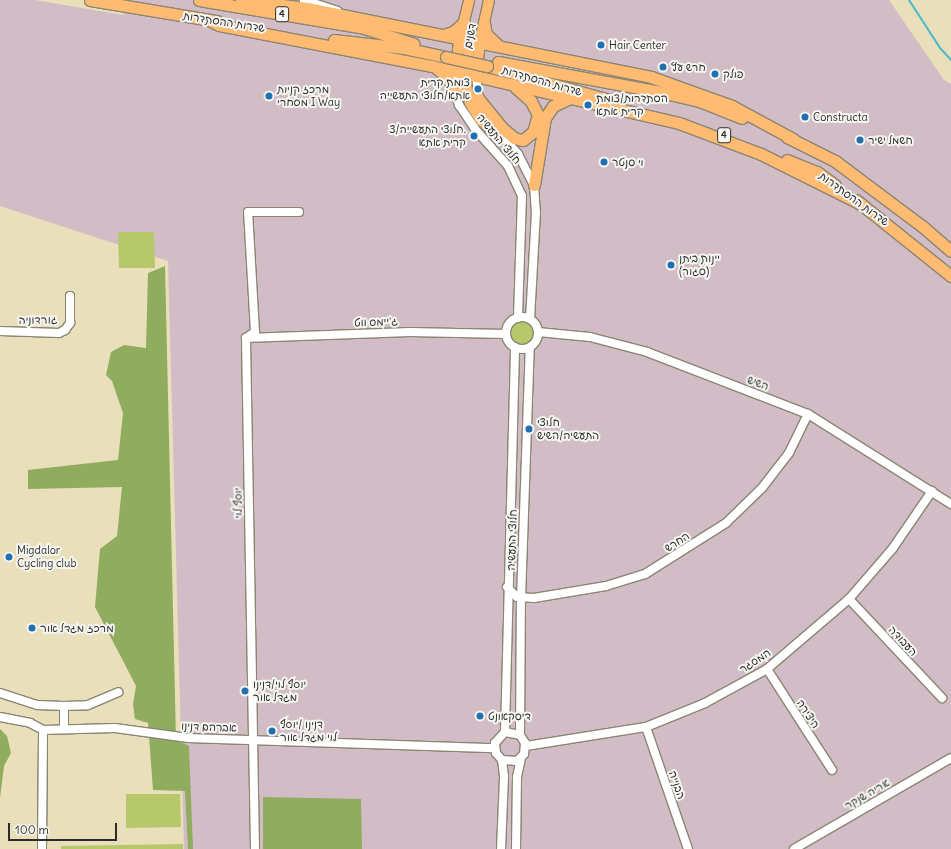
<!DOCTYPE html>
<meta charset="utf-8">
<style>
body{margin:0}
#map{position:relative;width:951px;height:849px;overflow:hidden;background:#e9dfbb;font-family:Delius,"Playpen Sans Hebrew",sans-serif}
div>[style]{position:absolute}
.industrial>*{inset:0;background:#d2bdc6}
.green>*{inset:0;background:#b6c86b}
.round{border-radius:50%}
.forest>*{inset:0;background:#90ac5f}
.stream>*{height:2px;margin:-1px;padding:0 1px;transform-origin:1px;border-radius:1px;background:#4dbac9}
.roads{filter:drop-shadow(1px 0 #8a8573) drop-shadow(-1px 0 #8a8573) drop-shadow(0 1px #8a8573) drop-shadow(0 -1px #8a8573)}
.minor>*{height:8px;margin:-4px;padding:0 4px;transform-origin:4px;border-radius:4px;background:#fff}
.minor>.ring{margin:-4px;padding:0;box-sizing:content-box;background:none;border:8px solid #fff;border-radius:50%}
.major>*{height:10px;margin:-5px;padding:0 5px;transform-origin:5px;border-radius:5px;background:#febb71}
.highway>*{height:11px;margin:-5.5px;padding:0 5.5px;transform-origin:5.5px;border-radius:5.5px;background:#febb71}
.bridges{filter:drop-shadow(1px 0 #8a8573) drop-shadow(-1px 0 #8a8573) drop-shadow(0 1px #8a8573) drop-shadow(0 -1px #8a8573)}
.highway-bridge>*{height:11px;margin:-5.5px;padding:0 5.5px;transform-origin:5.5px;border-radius:5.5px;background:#febb71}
.dots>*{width:11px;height:11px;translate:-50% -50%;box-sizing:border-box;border:2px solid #f6f6f2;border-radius:50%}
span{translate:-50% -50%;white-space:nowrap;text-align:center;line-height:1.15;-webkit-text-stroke:4px #f6f6f2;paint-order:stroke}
.shield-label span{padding:1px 3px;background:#f6f6f2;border:1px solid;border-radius:3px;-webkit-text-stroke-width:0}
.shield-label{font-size:10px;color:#2b2b2b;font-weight:700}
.street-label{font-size:11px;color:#2b2b2b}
.poi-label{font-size:11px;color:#2b2b2b}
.left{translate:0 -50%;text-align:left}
.right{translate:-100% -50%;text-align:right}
.scale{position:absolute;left:8px;top:823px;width:109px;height:18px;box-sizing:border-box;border:2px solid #2b2b2b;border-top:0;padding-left:5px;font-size:12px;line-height:14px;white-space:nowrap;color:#2b2b2b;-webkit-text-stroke:3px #f6f6f2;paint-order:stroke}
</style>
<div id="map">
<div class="industrial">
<div style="clip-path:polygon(0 0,35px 0,123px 15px,127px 0,889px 0,944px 80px,951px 84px,951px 849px,184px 849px,168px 261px,0 206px)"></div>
</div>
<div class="green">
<div style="clip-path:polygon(118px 232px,154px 232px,155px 268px,119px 268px)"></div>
<div class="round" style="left:509px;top:320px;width:26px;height:26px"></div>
<div style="clip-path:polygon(126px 794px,180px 794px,181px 827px,126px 828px)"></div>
<div style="clip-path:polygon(183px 844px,183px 849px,61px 849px,61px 846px)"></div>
</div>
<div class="forest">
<div style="clip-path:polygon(165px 266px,176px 740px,189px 746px,193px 849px,188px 849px,185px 791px,153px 790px,148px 723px,135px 719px,133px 704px,136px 686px,95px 607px,100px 549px,117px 536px,122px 487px,28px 489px,28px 470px,118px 460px,123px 413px,112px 381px,106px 375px,111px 352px,124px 345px,146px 348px,148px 273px)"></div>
<div style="clip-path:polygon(0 729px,7px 736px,11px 753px,4px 766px,0 798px)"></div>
<div style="clip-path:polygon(263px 797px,361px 799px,362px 849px,263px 849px)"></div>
</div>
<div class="stream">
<div style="left:909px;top:0;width:57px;rotate:57.1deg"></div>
<div style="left:940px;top:48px;width:16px;rotate:47deg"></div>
</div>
<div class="roads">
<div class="minor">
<div style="left:304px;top:0;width:35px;rotate:18deg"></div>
<div style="left:455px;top:71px;width:20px;rotate:90deg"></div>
<div style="left:455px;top:91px;width:15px;rotate:74deg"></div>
<div style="left:459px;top:105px;width:29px;rotate:56deg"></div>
<div style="left:475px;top:129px;width:50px;rotate:48.3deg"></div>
<div style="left:508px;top:166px;width:33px;rotate:65deg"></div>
<div style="left:522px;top:196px;width:122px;rotate:91.9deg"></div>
<div style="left:476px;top:76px;width:26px;rotate:83deg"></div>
<div style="left:495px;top:129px;width:34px;rotate:47deg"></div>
<div style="left:518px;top:154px;width:35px;rotate:63deg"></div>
<div style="left:534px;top:185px;width:27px;rotate:86deg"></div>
<div style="left:536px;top:212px;width:107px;rotate:93.2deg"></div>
<div class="ring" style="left:506px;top:317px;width:24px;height:24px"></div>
<div style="left:0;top:331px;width:59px;rotate:1.9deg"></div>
<div style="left:59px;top:333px;width:7px;rotate:-27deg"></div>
<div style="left:65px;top:330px;width:9px;rotate:-54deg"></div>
<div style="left:70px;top:323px;width:27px;rotate:-90deg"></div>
<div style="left:538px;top:332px;width:52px;rotate:5.5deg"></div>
<div style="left:590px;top:337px;width:59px;rotate:14.7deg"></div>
<div style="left:647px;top:352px;width:173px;rotate:21.1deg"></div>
<div style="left:808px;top:414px;width:169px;rotate:32.2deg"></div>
<div style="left:246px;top:338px;width:164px;rotate:-2.1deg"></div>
<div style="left:410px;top:332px;width:96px;rotate:1.2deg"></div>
<div style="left:507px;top:587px;width:14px;rotate:45deg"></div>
<div style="left:517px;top:597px;width:17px;rotate:3deg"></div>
<div style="left:534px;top:598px;width:73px;rotate:-9.5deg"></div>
<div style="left:606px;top:586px;width:41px;rotate:-17.1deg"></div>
<div style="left:645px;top:574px;width:96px;rotate:-32.2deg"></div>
<div style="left:726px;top:523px;width:50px;rotate:-44.2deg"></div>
<div style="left:762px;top:488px;width:44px;rotate:-52.4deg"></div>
<div style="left:789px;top:453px;width:43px;rotate:-64deg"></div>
<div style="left:849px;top:599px;width:136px;rotate:46.8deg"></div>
<div style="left:767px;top:669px;width:120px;rotate:57.2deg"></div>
<div style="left:0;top:693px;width:39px;rotate:18deg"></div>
<div style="left:37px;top:705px;width:27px;rotate:2deg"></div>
<div style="left:64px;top:706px;width:22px;rotate:90deg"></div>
<div style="left:64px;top:706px;width:24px;rotate:-2deg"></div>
<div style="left:88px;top:705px;width:33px;rotate:-23deg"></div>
<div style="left:0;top:717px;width:31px;rotate:11deg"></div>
<div style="left:30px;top:723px;width:15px;rotate:28deg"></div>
<div style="left:646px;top:727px;width:129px;rotate:71deg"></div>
<div style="left:505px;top:732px;width:385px;rotate:-88.5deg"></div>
<div style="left:520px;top:735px;width:136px;rotate:-89.6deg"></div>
<div style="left:521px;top:599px;width:252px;rotate:-88deg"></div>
<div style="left:526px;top:746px;width:121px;rotate:-9deg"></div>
<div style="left:646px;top:727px;width:64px;rotate:-22.1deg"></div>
<div style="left:705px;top:703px;width:71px;rotate:-28.7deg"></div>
<div style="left:767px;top:669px;width:108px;rotate:-40.5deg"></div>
<div style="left:849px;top:599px;width:67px;rotate:-49.2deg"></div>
<div style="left:893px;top:548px;width:69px;rotate:-55.6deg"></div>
<div style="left:42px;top:849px;width:119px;rotate:-89.5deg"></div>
<div style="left:43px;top:730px;width:72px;rotate:-1.6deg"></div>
<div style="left:115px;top:728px;width:74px;rotate:7.8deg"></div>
<div style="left:188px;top:738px;width:307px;rotate:1.9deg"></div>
<div style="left:255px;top:849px;width:511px;rotate:-91.01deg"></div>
<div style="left:246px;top:338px;width:11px;rotate:-34deg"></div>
<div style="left:255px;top:332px;width:120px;rotate:-93.3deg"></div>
<div style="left:248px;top:212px;width:51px"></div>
<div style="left:501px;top:849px;width:73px;rotate:-87.6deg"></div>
<div style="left:504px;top:776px;width:16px;rotate:-97deg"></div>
<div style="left:502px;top:760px;width:9px;rotate:-131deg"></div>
<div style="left:496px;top:753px;width:10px;rotate:-96deg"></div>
<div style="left:495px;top:743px;width:15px;rotate:-48deg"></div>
<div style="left:505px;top:732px;width:15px;rotate:11deg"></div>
<div style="left:520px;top:735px;width:9px;rotate:58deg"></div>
<div style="left:525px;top:743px;width:11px;rotate:95deg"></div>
<div style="left:524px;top:754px;width:10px;rotate:135deg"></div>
<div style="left:517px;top:761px;width:15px;rotate:-176deg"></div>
<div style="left:516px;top:849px;width:72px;rotate:-89.2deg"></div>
<div style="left:517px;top:777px;width:19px;rotate:-78deg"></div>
<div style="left:794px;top:849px;width:181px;rotate:-30.1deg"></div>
</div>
<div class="major">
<div style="left:455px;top:71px;width:34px;rotate:-82deg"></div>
<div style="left:460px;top:37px;width:38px;rotate:-76deg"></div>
<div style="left:476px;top:76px;width:35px;rotate:-83deg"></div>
<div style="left:480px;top:41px;width:42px;rotate:-77.6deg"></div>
</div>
<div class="highway">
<div style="left:90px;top:0;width:129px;rotate:9.4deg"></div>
<div style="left:199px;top:0;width:167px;rotate:9.6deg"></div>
<div style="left:364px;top:28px;width:52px;rotate:17.7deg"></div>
<div style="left:241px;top:0;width:66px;rotate:6.9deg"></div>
<div style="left:307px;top:8px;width:351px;rotate:11.3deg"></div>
<div style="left:651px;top:77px;width:86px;rotate:19.7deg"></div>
<div style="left:732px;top:106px;width:69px;rotate:28.4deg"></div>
<div style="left:209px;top:20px;width:11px;rotate:27deg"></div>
<div style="left:219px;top:25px;width:217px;rotate:10.9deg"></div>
<div style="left:432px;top:66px;width:253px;rotate:13deg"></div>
<div style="left:679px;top:123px;width:88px;rotate:20.7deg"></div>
<div style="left:761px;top:154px;width:112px;rotate:26.6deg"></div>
<div style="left:484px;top:23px;width:11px;rotate:80deg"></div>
<div style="left:486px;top:34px;width:16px;rotate:43deg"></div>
<div style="left:446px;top:34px;width:7px;rotate:-16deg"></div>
<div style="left:453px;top:32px;width:15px;rotate:-42deg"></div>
<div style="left:460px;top:37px;width:13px;rotate:51deg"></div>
<div style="left:468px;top:47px;width:39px;rotate:94deg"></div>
<div style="left:465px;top:86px;width:17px;rotate:73deg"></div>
<div style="left:470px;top:102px;width:20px;rotate:60deg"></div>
<div style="left:480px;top:119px;width:22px;rotate:39deg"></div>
<div style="left:334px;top:40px;width:70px;rotate:6.5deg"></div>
<div style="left:404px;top:48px;width:43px;rotate:12.1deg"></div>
<div style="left:498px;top:62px;width:161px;rotate:10.4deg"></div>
<div style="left:656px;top:91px;width:44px;rotate:13.1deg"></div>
<div style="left:699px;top:101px;width:46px;rotate:21.6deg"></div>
<div style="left:487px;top:66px;width:128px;rotate:15.5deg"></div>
<div style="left:436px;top:68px;width:14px;rotate:39deg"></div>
<div style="left:447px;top:77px;width:16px;rotate:60deg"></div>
<div style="left:477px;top:97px;width:38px;rotate:51deg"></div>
<div style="left:501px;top:127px;width:17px;rotate:40deg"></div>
<div style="left:514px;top:138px;width:9px;rotate:13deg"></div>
<div style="left:523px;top:140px;width:13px;rotate:-39deg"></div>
<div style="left:533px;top:132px;width:18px;rotate:-74deg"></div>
<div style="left:538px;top:115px;width:16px;rotate:-117deg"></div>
<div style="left:531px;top:101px;width:20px;rotate:-139deg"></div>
<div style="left:787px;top:137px;width:54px;rotate:26.6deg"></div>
<div style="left:835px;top:161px;width:109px;rotate:36.8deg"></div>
<div style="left:922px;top:226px;width:38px;rotate:41deg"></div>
<div style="left:787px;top:160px;width:32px;rotate:22deg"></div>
<div style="left:817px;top:172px;width:22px;rotate:36deg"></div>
<div style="left:534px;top:185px;width:68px;rotate:-80.7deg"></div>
<div style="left:545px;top:118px;width:14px;rotate:-56deg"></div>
<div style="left:553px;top:106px;width:17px;rotate:-25deg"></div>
<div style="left:856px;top:200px;width:122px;rotate:38.7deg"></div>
</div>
</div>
<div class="bridges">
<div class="highway-bridge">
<div style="left:446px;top:57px;width:42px;rotate:12.4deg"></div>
</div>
</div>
<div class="dots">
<div style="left:601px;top:45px;background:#1f6fb2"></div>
<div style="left:663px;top:67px;background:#1f6fb2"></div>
<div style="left:715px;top:74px;background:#1f6fb2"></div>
<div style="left:478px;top:89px;background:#1f6fb2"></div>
<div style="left:269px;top:96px;background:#1f6fb2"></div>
<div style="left:588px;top:105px;background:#1f6fb2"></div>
<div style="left:805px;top:117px;background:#1f6fb2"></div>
<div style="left:474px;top:136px;background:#1f6fb2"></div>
<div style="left:860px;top:140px;background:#1f6fb2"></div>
<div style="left:604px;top:162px;background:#1f6fb2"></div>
<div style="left:671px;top:265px;background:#1f6fb2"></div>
<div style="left:529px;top:429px;background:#1f6fb2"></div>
<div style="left:9px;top:557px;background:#1f6fb2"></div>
<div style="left:32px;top:628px;background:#1f6fb2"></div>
<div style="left:245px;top:691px;background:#1f6fb2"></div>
<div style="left:480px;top:716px;background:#1f6fb2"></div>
<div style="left:272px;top:731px;background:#1f6fb2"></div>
</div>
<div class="shield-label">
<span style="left:282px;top:14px">4</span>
<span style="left:724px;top:135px">4</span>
</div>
<div class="street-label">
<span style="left:224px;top:22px;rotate:9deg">שדרות ההסתדרות</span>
<span style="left:470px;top:36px;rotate:-79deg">דשנים</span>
<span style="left:542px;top:81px;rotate:16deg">שדרות ההסתדרות</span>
<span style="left:499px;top:139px;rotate:50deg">חלוצי התעשיה</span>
<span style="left:854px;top:199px;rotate:36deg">שדרות ההסתדרות</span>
<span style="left:38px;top:320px;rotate:-1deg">גורדוניה</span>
<span style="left:376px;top:322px;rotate:-2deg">ג'יימס ווט</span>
<span style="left:758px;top:383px;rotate:21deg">השיש</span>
<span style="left:238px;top:503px;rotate:-91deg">יוסף לוי</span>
<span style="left:512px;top:540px;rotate:-88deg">חלוצי התעשיה</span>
<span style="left:677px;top:542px;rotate:-32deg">החרש</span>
<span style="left:903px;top:641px;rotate:47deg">העבודה</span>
<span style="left:755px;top:661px;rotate:-33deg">המסגר</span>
<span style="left:808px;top:714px;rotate:57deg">היצירה</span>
<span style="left:209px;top:727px;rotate:2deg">אברהם דנינו</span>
<span style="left:677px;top:785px;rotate:71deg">הבנייה</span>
<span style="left:867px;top:794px;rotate:-30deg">אריה שנקר</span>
</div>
<div class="poi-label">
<span class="left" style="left:609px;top:45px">Hair Center</span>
<span class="left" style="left:671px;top:67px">חרש עץ</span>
<span class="left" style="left:723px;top:74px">פולק</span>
<span class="right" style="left:470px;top:89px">צומת קרית<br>אתא/חלוצי התעשייה</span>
<span class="left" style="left:277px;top:96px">מרכז קניות<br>מסחרי I Way</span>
<span class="left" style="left:596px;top:105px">הסתדרות/צומת<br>קרית אתא</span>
<span class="left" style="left:813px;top:117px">Constructa</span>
<span class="right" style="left:466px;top:136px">חלוצי התעשייה/צ.<br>קרית אתא</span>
<span class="left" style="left:868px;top:140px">חשמל ישיר</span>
<span class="left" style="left:612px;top:162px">וי סנטר</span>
<span class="left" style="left:679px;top:265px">יינות ביתן<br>(סגור)</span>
<span class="left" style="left:537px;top:429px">חלוצי<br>התעשיה/השיש</span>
<span class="left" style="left:17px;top:557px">Migdalor<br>Cycling club</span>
<span class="left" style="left:40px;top:628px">מרכז מגדל אור</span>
<span class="left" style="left:253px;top:691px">יוסף לוי/דנינו<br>מגדל אור</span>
<span class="left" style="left:488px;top:716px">דיסקאונט</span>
<span class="left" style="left:280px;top:731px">דנינו /יוסף<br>לוי מגדל אור</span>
</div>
<div class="scale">100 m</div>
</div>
